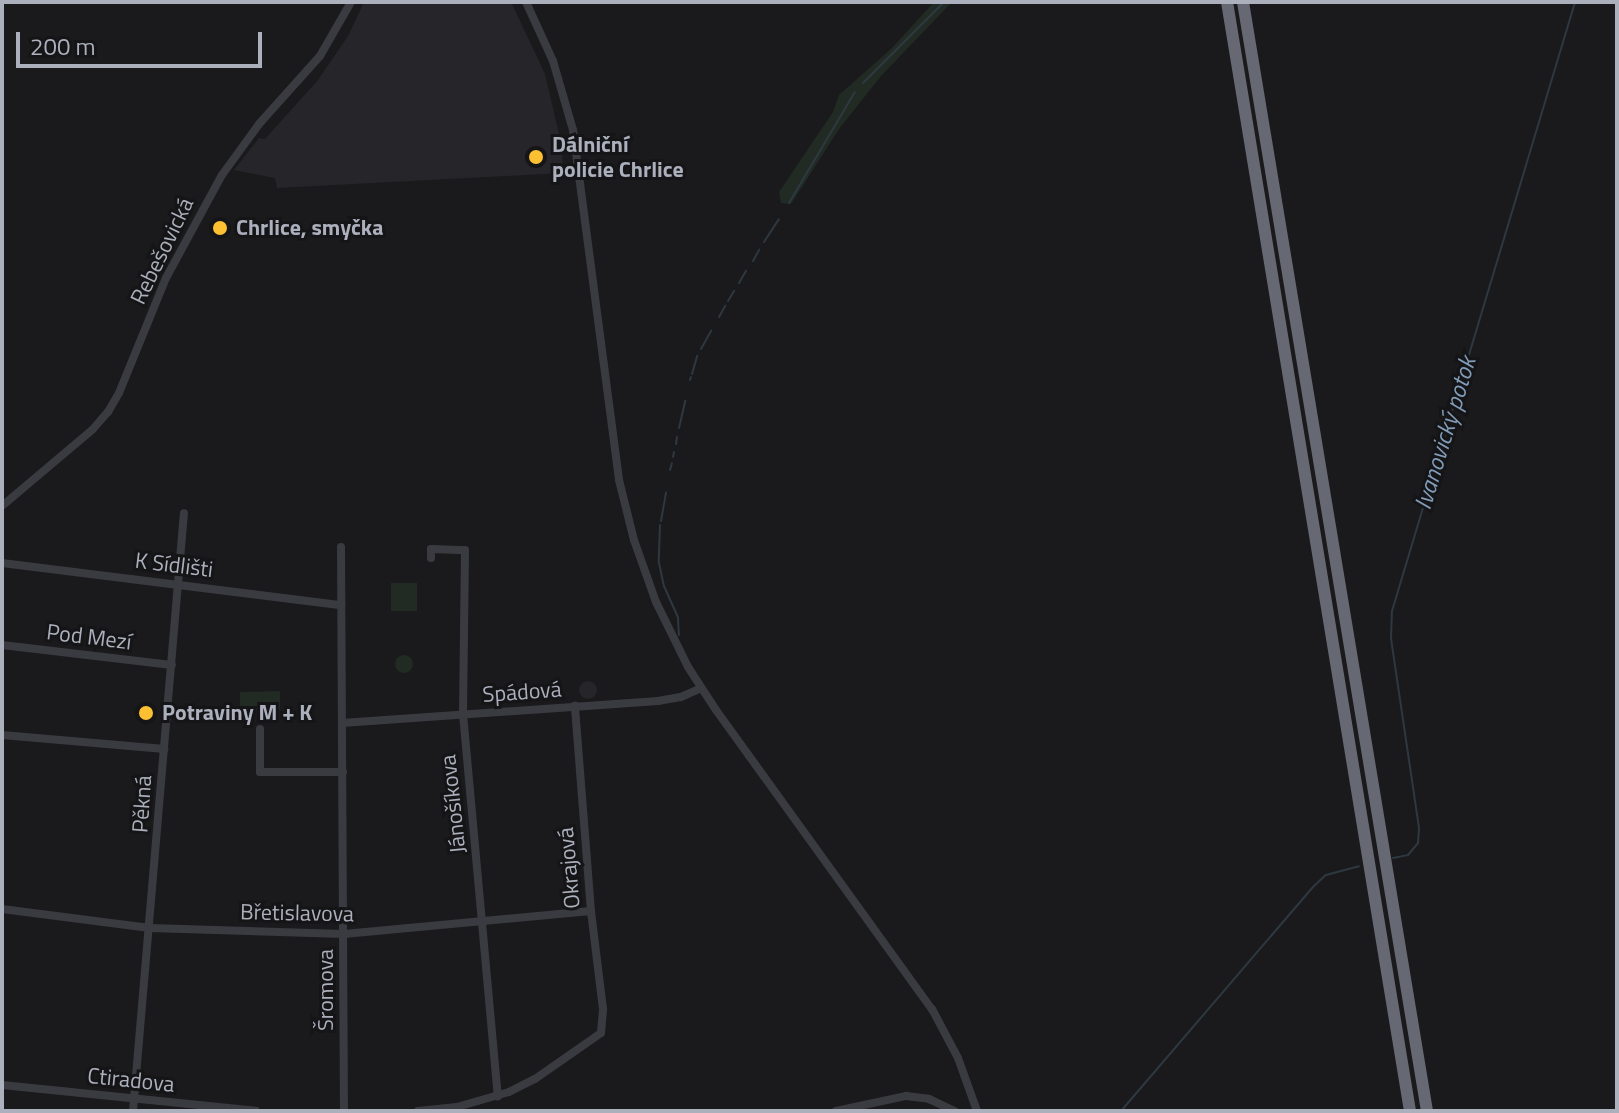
<!DOCTYPE html>
<meta charset="utf-8">
<style>
body{margin:0}
#map{position:relative;width:1619px;height:1113px;overflow:hidden;background:#1a1a1c;font-family:"Titillium Web",sans-serif}
div>[style]{position:absolute}
.built>*{inset:0;background:#262529}
.round{border-radius:50%}
.green>*{inset:0;background:#212b23}
.stream>*{height:2px;margin:-1px;padding:0 1px;transform-origin:1px;border-radius:1px;background:#2e3841}
.minor>*{height:8px;margin:-4px;padding:0 4px;transform-origin:4px;border-radius:4px;background:#3a3b41}
.highway>*{height:12px;margin:-6px;padding:0 6px;transform-origin:6px;border-radius:6px;background:#666973}
.dots>*{width:22px;height:22px;translate:-50% -50%;box-sizing:border-box;border:4px solid #151517;border-radius:50%}
span{translate:-50% -50%;white-space:nowrap;text-align:center;line-height:1.15;-webkit-text-stroke:6px #151517;paint-order:stroke}
.poi-label{font-size:22px;color:#abb0bc;font-weight:700}
.left{translate:0 -50%;text-align:left}
.street-label{font-size:22px;color:#abb0bc}
.water-label{font-size:24px;color:#819cb8;font-style:italic}
.frame{position:absolute;inset:0;border:4px solid #abb0bc;pointer-events:none}
.scale{position:absolute;left:16px;top:32px;width:246px;height:36px;box-sizing:border-box;border:4px solid #abb0bc;border-top:0;padding-left:10px;font-size:24px;line-height:28px;white-space:nowrap;color:#abb0bc;-webkit-text-stroke:6px #151517;paint-order:stroke}
</style>
<div id="map">
<div class="built">
<div style="clip-path:polygon(364px 2px,511px 2px,545px 74px,562px 147px,563px 173px,277px 188px,275px 178px,234px 170px,259px 138px,265px 139px,318px 80px,348px 36px)"></div>
<div class="round" style="left:579px;top:681px;width:18px;height:18px"></div>
</div>
<div class="green">
<div style="clip-path:polygon(934px 2px,952px 2px,881px 76px,839px 129px,791px 204px,781px 203px,779px 192px,833px 112px,839px 95px,891px 49px)"></div>
<div style="clip-path:polygon(391px 583px,417px 583px,417px 611px,391px 611px)"></div>
<div class="round" style="left:395px;top:655px;width:18px;height:18px"></div>
<div style="clip-path:polygon(280px 691px,280px 710px,240px 710px,240px 692px)"></div>
</div>
<div class="stream">
<div style="left:863px;top:83px;width:115px;rotate:-45deg"></div>
<div style="left:789px;top:203px;width:129px;rotate:-59.3deg"></div>
<div style="left:764px;top:242px;width:27px;rotate:-57deg"></div>
<div style="left:753px;top:261px;width:13px;rotate:-61deg"></div>
<div style="left:739px;top:283px;width:14px;rotate:-60deg"></div>
<div style="left:728px;top:301px;width:12px;rotate:-59deg"></div>
<div style="left:719px;top:317px;width:13px;rotate:-61deg"></div>
<div style="left:701px;top:349px;width:21px;rotate:-61deg"></div>
<div style="left:692px;top:374px;width:19px;rotate:-74deg"></div>
<div style="left:690px;top:380px;width:3px;rotate:-72deg"></div>
<div style="left:679px;top:428px;width:28px;rotate:-77deg"></div>
<div style="left:676px;top:444px;width:7px;rotate:-82deg"></div>
<div style="left:673px;top:457px;width:5px;rotate:-79deg"></div>
<div style="left:670px;top:470px;width:7px;rotate:-74deg"></div>
<div style="left:661px;top:521px;width:29px;rotate:-80deg"></div>
<div style="left:660px;top:525px;width:38px;rotate:92deg"></div>
<div style="left:659px;top:563px;width:24px;rotate:78deg"></div>
<div style="left:664px;top:586px;width:35px;rotate:66deg"></div>
<div style="left:678px;top:618px;width:17px;rotate:87deg"></div>
<div style="left:1393px;top:858px;width:15px;rotate:-11deg"></div>
<div style="left:1408px;top:855px;width:16px;rotate:-50deg"></div>
<div style="left:1418px;top:843px;width:15px;rotate:-86deg"></div>
<div style="left:1419px;top:828px;width:192px;rotate:-98.4deg"></div>
<div style="left:1391px;top:638px;width:27px;rotate:-88deg"></div>
<div style="left:1392px;top:611px;width:636px;rotate:-73.27deg"></div>
<div style="left:1121px;top:1111px;width:296px;rotate:-49.4deg"></div>
<div style="left:1314px;top:886px;width:16px;rotate:-43deg"></div>
<div style="left:1326px;top:875px;width:34px;rotate:-15deg"></div>
</div>
<div class="minor">
<div style="left:526px;top:2px;width:65px;rotate:65.4deg"></div>
<div style="left:553px;top:61px;width:72px;rotate:73.8deg"></div>
<div style="left:573px;top:130px;width:353px;rotate:82.5deg"></div>
<div style="left:619px;top:480px;width:62px;rotate:76deg"></div>
<div style="left:634px;top:540px;width:66px;rotate:70.5deg"></div>
<div style="left:656px;top:602px;width:72px;rotate:63.8deg"></div>
<div style="left:688px;top:667px;width:51px;rotate:56.9deg"></div>
<div style="left:716px;top:710px;width:369px;rotate:54.2deg"></div>
<div style="left:932px;top:1009px;width:55px;rotate:62deg"></div>
<div style="left:958px;top:1058px;width:56px;rotate:70.3deg"></div>
<div style="left:2px;top:506px;width:119px;rotate:-40.2deg"></div>
<div style="left:93px;top:429px;width:23px;rotate:-49deg"></div>
<div style="left:108px;top:412px;width:22px;rotate:-60deg"></div>
<div style="left:119px;top:393px;width:124px;rotate:-67.8deg"></div>
<div style="left:166px;top:278px;width:117px;rotate:-61.5deg"></div>
<div style="left:222px;top:175px;width:63px;rotate:-54deg"></div>
<div style="left:259px;top:124px;width:91px;rotate:-48.1deg"></div>
<div style="left:320px;top:56px;width:62px;rotate:-60.1deg"></div>
<div style="left:341px;top:547px;width:564px;rotate:89.7deg"></div>
<div style="left:431px;top:558px;width:9px;rotate:-90deg"></div>
<div style="left:431px;top:549px;width:34px;rotate:2deg"></div>
<div style="left:465px;top:550px;width:164px;rotate:90.7deg"></div>
<div style="left:463px;top:714px;width:384px;rotate:84.8deg"></div>
<div style="left:2px;top:563px;width:342px;rotate:7.1deg"></div>
<div style="left:2px;top:645px;width:171px;rotate:6.7deg"></div>
<div style="left:342px;top:723px;width:317px;rotate:-4deg"></div>
<div style="left:658px;top:701px;width:23px;rotate:-10deg"></div>
<div style="left:681px;top:697px;width:22px;rotate:-24deg"></div>
<div style="left:260px;top:729px;width:43px;rotate:90deg"></div>
<div style="left:260px;top:772px;width:83px"></div>
<div style="left:2px;top:735px;width:163px;rotate:4.9deg"></div>
<div style="left:2px;top:909px;width:149px;rotate:7.3deg"></div>
<div style="left:150px;top:928px;width:194px;rotate:1.8deg"></div>
<div style="left:344px;top:934px;width:248px;rotate:-5.3deg"></div>
<div style="left:2px;top:1085px;width:255px;rotate:5.8deg"></div>
<div style="left:133px;top:1111px;width:600px;rotate:-85.13deg"></div>
<div style="left:418px;top:1111px;width:39px;rotate:-6deg"></div>
<div style="left:457px;top:1107px;width:54px;rotate:-16.1deg"></div>
<div style="left:509px;top:1092px;width:29px;rotate:-27deg"></div>
<div style="left:535px;top:1079px;width:80px;rotate:-34.9deg"></div>
<div style="left:601px;top:1033px;width:24px;rotate:-85deg"></div>
<div style="left:603px;top:1009px;width:99px;rotate:-97deg"></div>
<div style="left:591px;top:911px;width:206px;rotate:-94.5deg"></div>
<div style="left:836px;top:1111px;width:72px;rotate:-12.1deg"></div>
<div style="left:906px;top:1096px;width:23px;rotate:7deg"></div>
<div style="left:929px;top:1099px;width:29px;rotate:25deg"></div>
</div>
<div class="highway">
<div style="left:1227px;top:2px;width:1124px;rotate:80.63deg"></div>
<div style="left:1243px;top:2px;width:1124px;rotate:80.58deg"></div>
</div>
<div class="dots">
<div style="left:536px;top:157px;background:#fcc032"></div>
<div style="left:220px;top:228px;background:#fcc032"></div>
<div style="left:146px;top:713px;background:#fcc032"></div>
</div>
<div class="poi-label">
<span class="left" style="left:552px;top:157px">Dálniční<br>policie Chrlice</span>
<span class="left" style="left:236px;top:228px">Chrlice, smyčka</span>
<span class="left" style="left:162px;top:713px">Potraviny M + K</span>
</div>
<div class="street-label">
<span style="left:162px;top:251px;rotate:-64deg">Rebešovická</span>
<span style="left:174px;top:565px;rotate:7deg">K Sídlišti</span>
<span style="left:89px;top:637px;rotate:7deg">Pod Mezí</span>
<span style="left:522px;top:692px;rotate:-4deg">Spádová</span>
<span style="left:142px;top:804px;rotate:-86deg">Pěkná</span>
<span style="left:453px;top:804px;rotate:-96deg">Jánošíkova</span>
<span style="left:569px;top:868px;rotate:-95deg">Okrajová</span>
<span style="left:297px;top:913px;rotate:1deg">Břetislavova</span>
<span style="left:326px;top:990px;rotate:-90deg">Šromova</span>
<span style="left:131px;top:1080px;rotate:6deg">Ctiradova</span>
</div>
<div class="water-label">
<span style="left:1445px;top:433px;rotate:-73deg">Ivanovický potok</span>
</div>
<div class="frame"></div>
<div class="scale">200 m</div>
</div>
